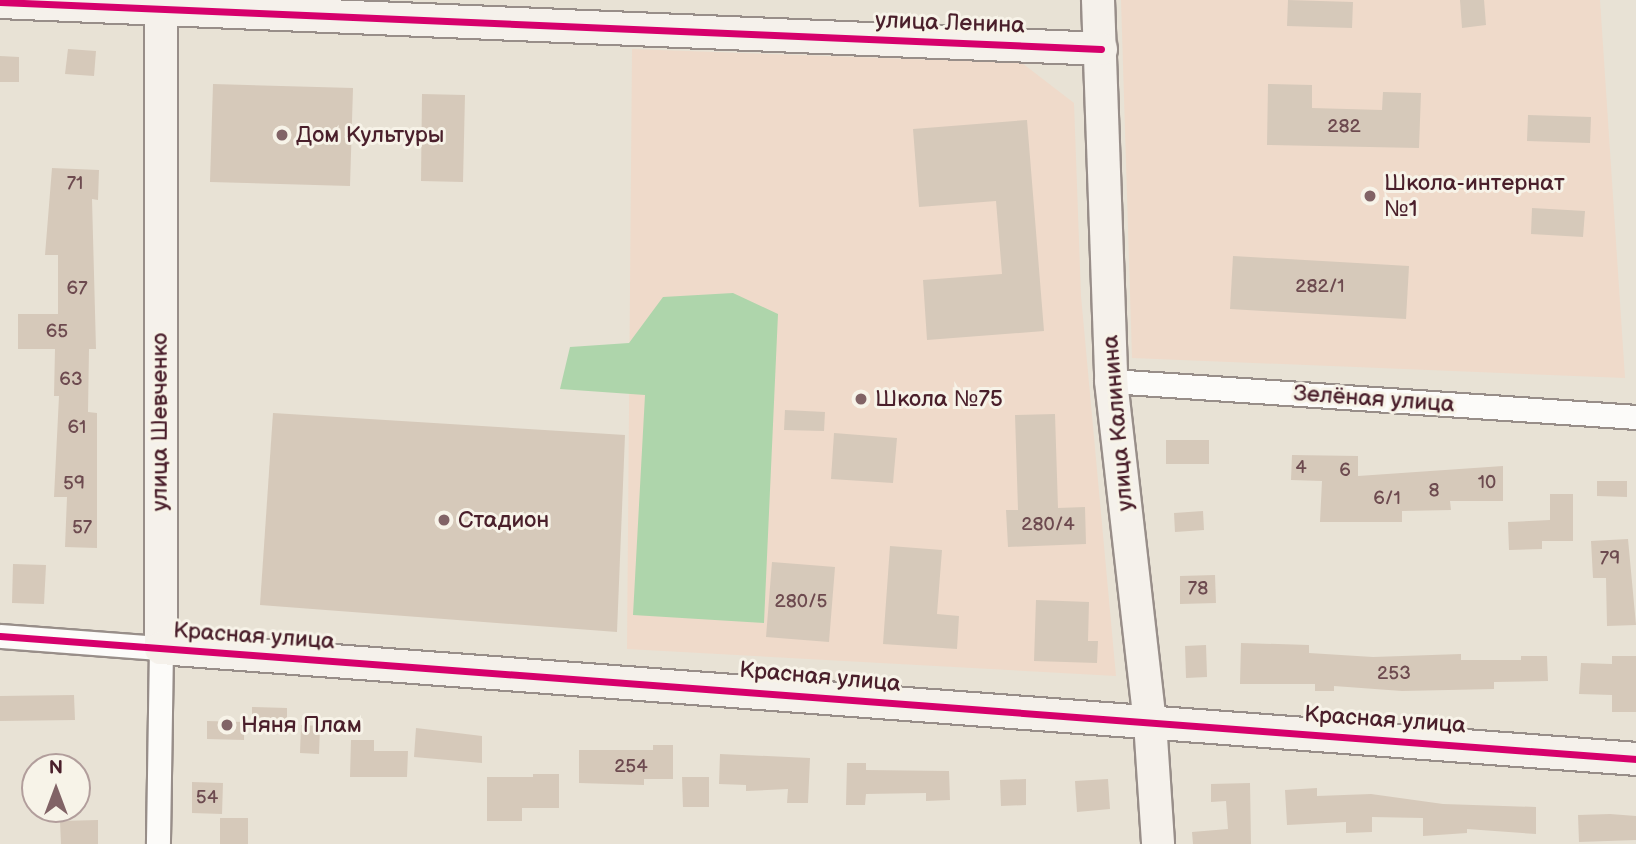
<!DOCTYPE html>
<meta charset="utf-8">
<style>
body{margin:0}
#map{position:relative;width:1636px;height:844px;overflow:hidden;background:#e8e2d5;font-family:"Balsamiq Sans",sans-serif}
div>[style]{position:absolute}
.built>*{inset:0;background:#efdaca}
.green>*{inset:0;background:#aed5ab}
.building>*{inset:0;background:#d6c9ba}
.roads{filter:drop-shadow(2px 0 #988e89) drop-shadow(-2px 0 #988e89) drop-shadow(0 2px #988e89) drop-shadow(0 -2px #988e89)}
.street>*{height:23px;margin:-11.5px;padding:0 11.5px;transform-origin:11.5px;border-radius:11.5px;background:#fcfbf9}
.secondary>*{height:32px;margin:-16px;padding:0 16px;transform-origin:16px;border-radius:16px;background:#f5f1eb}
.cycleway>*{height:7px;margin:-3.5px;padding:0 3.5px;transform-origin:3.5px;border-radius:3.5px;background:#d6006c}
.dots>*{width:19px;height:19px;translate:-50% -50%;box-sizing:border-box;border:4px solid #f7f3e8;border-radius:50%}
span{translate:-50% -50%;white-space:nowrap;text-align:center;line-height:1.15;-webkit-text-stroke:6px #f7f3e8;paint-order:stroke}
.number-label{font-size:19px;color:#6d4a4f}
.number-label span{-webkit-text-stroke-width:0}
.street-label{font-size:23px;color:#4a1f2b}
.poi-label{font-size:23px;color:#4a1f2b}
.left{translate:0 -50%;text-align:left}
.north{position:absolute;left:21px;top:753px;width:70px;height:70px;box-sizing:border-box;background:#f7f3e8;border:2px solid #b29e9c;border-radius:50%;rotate:0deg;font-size:19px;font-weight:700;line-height:28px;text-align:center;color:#4a1f2b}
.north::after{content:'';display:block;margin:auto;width:24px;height:32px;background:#816366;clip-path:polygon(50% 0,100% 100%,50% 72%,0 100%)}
</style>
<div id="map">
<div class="built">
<div style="clip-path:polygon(1121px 0,1600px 0,1625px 378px,1132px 358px)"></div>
<div style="clip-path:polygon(632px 49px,1022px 63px,1074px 103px,1081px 296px,1116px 676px,627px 649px)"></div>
</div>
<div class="green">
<div style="clip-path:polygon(733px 293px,778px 314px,764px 623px,633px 615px,645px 395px,560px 389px,570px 347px,629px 343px,663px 297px)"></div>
</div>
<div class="building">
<div style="clip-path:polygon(1288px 0,1353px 2px,1352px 28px,1287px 26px)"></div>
<div style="clip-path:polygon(1460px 0,1484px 0,1486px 25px,1462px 28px)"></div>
<div style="clip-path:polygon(68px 49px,96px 51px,94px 76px,65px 74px)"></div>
<div style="clip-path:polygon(0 56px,19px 57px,19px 82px,0 82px)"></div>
<div style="clip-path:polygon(213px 84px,353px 88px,350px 186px,210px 182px)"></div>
<div style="clip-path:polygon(1268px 84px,1312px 85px,1312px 108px,1382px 110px,1383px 92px,1421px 93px,1419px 148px,1267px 145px)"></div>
<div style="clip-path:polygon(422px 94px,465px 95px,463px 182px,421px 181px)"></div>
<div style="clip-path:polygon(1528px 115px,1591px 117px,1590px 143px,1527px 141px)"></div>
<div style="clip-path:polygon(1027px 120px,1044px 331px,927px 340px,923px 280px,1002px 274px,996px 201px,919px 207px,913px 129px)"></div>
<div style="clip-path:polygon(52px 168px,99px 170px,98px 200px,92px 199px,96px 349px,89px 349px,88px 412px,97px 413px,97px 548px,65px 547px,67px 497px,54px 497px,59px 396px,54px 396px,55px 349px,18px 349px,18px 314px,58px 314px,58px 255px,45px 255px)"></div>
<div style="clip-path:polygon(1532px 208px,1585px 211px,1583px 237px,1531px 234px)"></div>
<div style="clip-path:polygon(1233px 256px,1409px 266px,1406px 319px,1230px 309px)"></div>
<div style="clip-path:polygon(785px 410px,825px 412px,824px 431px,784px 430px)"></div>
<div style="clip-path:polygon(273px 413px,625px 435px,617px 632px,260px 605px)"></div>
<div style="clip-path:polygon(1055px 414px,1058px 508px,1085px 507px,1086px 544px,1008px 547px,1006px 510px,1018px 510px,1015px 415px)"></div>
<div style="clip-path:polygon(834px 433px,897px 438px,893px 483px,831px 479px)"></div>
<div style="clip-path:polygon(1166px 440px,1209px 440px,1209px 464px,1166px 464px)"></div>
<div style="clip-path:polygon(1292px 455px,1358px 456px,1358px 476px,1503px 466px,1503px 501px,1450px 501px,1451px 510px,1402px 511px,1402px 522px,1320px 522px,1322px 481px,1291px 480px)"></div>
<div style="clip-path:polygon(1597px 481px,1627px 481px,1627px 497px,1597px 496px)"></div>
<div style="clip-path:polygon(1550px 494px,1573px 494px,1573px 541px,1542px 541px,1542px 549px,1509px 550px,1508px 522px,1550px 520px)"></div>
<div style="clip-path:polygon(1203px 511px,1204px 530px,1175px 532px,1174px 513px)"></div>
<div style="clip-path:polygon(1628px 539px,1636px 625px,1607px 626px,1606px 578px,1593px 578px,1591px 541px)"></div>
<div style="clip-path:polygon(890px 546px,942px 550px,937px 614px,959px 616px,957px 649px,883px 644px)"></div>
<div style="clip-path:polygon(772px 562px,835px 567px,829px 642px,766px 637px)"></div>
<div style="clip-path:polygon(13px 564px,46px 565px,44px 604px,12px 603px)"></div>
<div style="clip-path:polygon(1215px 575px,1216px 603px,1180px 604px,1180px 576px)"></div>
<div style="clip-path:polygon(1036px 600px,1089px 602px,1088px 641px,1098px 641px,1097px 663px,1034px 661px)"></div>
<div style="clip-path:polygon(1241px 643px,1309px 645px,1309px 653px,1373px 657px,1461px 654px,1461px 660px,1521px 660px,1521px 656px,1547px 656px,1548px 681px,1494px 682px,1494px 689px,1402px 691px,1334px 686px,1334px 691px,1315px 691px,1315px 684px,1240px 684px)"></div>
<div style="clip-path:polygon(1206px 645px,1207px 677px,1186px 678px,1185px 646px)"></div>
<div style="clip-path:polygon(1612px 656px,1636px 656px,1636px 712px,1612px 712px,1612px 695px,1579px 694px,1581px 663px,1612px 664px)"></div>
<div style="clip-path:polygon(74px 695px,75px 720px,0 721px,0 696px)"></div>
<div style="clip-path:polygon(252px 707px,287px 708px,287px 730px,252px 729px)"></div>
<div style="clip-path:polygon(207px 721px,244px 722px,244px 740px,207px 739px)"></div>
<div style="clip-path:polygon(301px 725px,320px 726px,319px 754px,300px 753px)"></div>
<div style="clip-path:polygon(416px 728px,482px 736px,482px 763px,414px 757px)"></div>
<div style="clip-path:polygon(351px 740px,374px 740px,374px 751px,408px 751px,407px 777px,350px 777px)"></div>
<div style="clip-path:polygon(653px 745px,673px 745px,673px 779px,644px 779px,644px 785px,579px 783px,579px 750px,653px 750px)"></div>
<div style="clip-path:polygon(720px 754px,810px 758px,808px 803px,787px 803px,788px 789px,746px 791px,746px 785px,719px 784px)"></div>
<div style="clip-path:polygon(847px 763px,866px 763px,866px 770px,949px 771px,950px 800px,926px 801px,926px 793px,866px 794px,865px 805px,846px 805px)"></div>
<div style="clip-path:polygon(533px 774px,559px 774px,559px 808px,522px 808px,522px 821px,487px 821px,487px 777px,533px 777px)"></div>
<div style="clip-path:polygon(682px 777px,709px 777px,709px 807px,683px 807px)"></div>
<div style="clip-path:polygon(1026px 779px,1026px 805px,1001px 806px,1000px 780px)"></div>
<div style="clip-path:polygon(1108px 779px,1110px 809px,1077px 812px,1075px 781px)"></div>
<div style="clip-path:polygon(192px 782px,223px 783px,222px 814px,192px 813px)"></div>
<div style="clip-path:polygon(1250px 783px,1251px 844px,1193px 844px,1192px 832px,1228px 829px,1226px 801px,1211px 802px,1211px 784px)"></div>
<div style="clip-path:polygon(1317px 788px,1317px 796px,1371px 794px,1443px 804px,1536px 807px,1536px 834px,1467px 829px,1467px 833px,1423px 836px,1423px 818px,1372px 817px,1372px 832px,1346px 833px,1346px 822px,1287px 825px,1285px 790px)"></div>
<div style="clip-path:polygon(1610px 814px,1636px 816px,1636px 840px,1579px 842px,1578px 815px)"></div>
<div style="clip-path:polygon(220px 818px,248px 818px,248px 844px,220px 844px)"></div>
<div style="clip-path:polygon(98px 820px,98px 844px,61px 844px,60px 821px)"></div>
</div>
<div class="roads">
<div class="street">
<div style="left:1111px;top:381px;width:526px;rotate:3.92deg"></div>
<div style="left:0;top:636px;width:161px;rotate:4.3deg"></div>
<div style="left:161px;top:648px;width:196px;rotate:90.9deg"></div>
</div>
<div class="secondary">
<div style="left:161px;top:0;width:648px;rotate:90deg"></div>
<div style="left:161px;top:648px;width:1479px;rotate:4.3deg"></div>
<div style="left:1098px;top:0;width:381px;rotate:88deg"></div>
<div style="left:1111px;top:381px;width:343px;rotate:83.5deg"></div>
<div style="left:1150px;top:722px;width:122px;rotate:86.2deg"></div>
<div style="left:0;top:2px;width:1102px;rotate:2.44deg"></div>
</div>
</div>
<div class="cycleway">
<div style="left:0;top:2px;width:1102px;rotate:2.44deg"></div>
<div style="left:0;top:636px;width:1641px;rotate:4.3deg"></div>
</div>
<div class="dots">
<div style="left:282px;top:135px;background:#816366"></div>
<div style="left:1370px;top:196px;background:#816366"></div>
<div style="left:861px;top:399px;background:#816366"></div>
<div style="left:444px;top:520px;background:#816366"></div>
<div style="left:227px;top:725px;background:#816366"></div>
</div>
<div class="number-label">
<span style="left:1344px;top:127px">282</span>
<span style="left:75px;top:184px">71</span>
<span style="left:1320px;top:287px">282/1</span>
<span style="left:77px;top:289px">67</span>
<span style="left:57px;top:332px">65</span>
<span style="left:71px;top:380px">63</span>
<span style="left:77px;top:428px">61</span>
<span style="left:1301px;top:468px">4</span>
<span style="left:1345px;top:471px">6</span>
<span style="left:1487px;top:483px">10</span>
<span style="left:74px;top:484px">59</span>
<span style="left:1434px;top:491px">8</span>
<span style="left:1387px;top:499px">6/1</span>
<span style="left:1048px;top:525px">280/4</span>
<span style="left:82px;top:528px">57</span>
<span style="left:1610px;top:559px">79</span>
<span style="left:1198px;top:589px">78</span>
<span style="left:801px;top:602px">280/5</span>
<span style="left:1394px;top:674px">253</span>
<span style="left:631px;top:767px">254</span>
<span style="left:207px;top:798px">54</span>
</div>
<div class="street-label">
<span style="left:950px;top:23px;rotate:2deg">улица Ленина</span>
<span style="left:1374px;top:399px;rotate:4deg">Зелёная улица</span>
<span style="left:160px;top:422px;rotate:-90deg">улица Шевченко</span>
<span style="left:1118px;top:423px;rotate:-95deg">улица Калинина</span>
<span style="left:254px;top:636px;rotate:4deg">Красная улица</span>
<span style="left:820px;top:677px;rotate:5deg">Красная улица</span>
<span style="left:1385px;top:720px;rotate:4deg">Красная улица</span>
</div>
<div class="poi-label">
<span class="left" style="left:296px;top:135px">Дом Культуры</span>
<span class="left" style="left:1384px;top:196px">Школа-интернат<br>№1</span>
<span class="left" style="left:875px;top:399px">Школа №75</span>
<span class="left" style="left:458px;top:520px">Стадион</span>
<span class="left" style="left:241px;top:725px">Няня Плам</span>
</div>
<div class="north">N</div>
</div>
